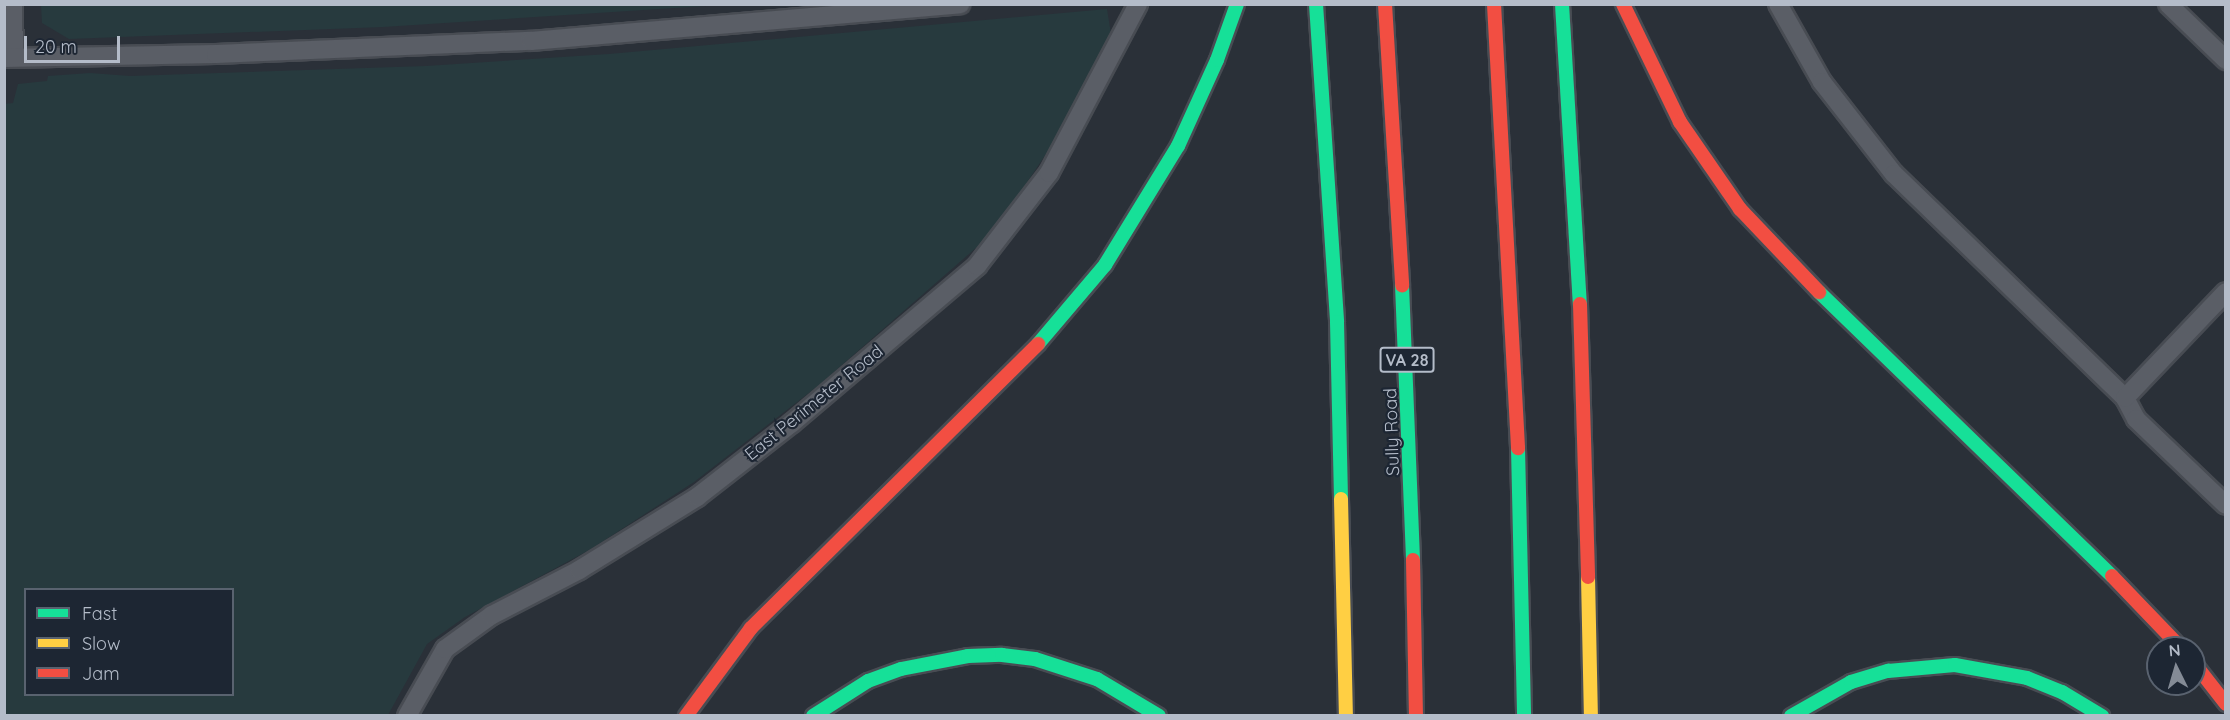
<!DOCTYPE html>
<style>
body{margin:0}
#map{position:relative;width:2230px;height:720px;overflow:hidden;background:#2a3038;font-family:Quicksand,sans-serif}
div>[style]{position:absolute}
.green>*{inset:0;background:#273a3e}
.roads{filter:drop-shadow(2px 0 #484c53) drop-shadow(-2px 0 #484c53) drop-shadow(0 2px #484c53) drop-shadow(0 -2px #484c53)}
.lane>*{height:18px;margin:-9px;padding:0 9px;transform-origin:9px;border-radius:9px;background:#5a5e66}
.fast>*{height:14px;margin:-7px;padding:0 7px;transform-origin:7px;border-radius:7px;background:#16e098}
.slow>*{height:14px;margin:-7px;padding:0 7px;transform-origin:7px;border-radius:7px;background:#ffcf43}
.jam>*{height:14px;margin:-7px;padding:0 7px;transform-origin:7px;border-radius:7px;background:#f24e42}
span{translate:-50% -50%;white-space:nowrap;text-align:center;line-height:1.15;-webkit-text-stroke:4.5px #1d2633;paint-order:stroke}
.shield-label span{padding:2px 4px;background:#1d2633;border:2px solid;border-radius:4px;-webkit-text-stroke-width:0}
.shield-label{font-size:16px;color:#b4bcc9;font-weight:700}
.street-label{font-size:18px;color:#b4bcc9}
.frame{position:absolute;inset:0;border:6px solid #b4bcc9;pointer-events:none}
.legend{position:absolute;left:24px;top:588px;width:210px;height:108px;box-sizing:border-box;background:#1d2633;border:2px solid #59626f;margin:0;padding:8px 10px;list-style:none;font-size:18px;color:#b4bcc9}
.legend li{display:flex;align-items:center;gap:12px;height:30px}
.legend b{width:30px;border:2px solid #59626f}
.north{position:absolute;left:2146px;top:636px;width:60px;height:60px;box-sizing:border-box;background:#1d2633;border:2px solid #59626f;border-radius:50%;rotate:355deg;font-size:16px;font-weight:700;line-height:24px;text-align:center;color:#b4bcc9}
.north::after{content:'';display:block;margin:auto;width:21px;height:27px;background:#848b96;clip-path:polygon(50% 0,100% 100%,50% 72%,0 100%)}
.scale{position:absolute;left:24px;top:36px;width:96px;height:27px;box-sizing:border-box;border:3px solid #b4bcc9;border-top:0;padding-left:8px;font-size:18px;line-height:21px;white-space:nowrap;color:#b4bcc9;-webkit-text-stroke:4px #1d2633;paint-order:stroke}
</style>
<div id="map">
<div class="green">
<div style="clip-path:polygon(41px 5px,41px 4px,721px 5px,383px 27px,69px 39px,42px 23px)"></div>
<div style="clip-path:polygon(evenodd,1107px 9px,1111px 34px,1060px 133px,993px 233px,819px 385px,694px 482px,591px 549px,465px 617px,427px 644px,388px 715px,5px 715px,4px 104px,13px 103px,18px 84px,47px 81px,48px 76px,90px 73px,130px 76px,426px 66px,609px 54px,1107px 9px,26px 590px,232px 590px,232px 694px,26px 694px,26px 590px)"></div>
</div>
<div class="roads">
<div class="lane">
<div style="left:13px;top:4px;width:53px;rotate:88.9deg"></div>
<div style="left:1778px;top:4px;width:90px;rotate:60.6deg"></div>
<div style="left:1822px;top:82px;width:117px;rotate:52deg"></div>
<div style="left:1894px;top:174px;width:322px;rotate:44.1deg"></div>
<div style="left:2125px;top:398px;width:24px;rotate:62deg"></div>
<div style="left:2136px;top:419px;width:124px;rotate:43.7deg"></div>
<div style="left:2168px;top:4px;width:81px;rotate:44deg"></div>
<div style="left:4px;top:58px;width:212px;rotate:-1.1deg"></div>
<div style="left:216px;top:54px;width:315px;rotate:-2.4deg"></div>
<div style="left:531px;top:41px;width:431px;rotate:-4.9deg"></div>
<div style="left:2125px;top:398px;width:146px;rotate:-46.4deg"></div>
<div style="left:407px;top:716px;width:77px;rotate:-60.4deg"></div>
<div style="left:445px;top:649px;width:58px;rotate:-35.9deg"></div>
<div style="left:492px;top:615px;width:98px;rotate:-27.3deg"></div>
<div style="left:579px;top:570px;width:139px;rotate:-31.7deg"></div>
<div style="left:697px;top:497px;width:120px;rotate:-37.9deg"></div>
<div style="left:792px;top:423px;width:243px;rotate:-40.3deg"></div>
<div style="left:977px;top:266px;width:118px;rotate:-52.3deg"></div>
<div style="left:1049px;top:173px;width:191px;rotate:-62.2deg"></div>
</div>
<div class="fast">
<div style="left:1316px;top:4px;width:319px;rotate:86.2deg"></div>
<div style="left:1337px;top:322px;width:177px;rotate:88.7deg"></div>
<div style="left:1562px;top:4px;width:301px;rotate:86.6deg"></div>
<div style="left:1402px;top:285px;width:275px;rotate:87.7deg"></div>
<div style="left:1819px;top:292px;width:408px;rotate:44.1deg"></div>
<div style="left:1038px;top:344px;width:104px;rotate:-49.7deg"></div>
<div style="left:1105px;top:265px;width:140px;rotate:-58.5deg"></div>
<div style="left:1178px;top:146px;width:94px;rotate:-65.6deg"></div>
<div style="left:1217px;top:60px;width:59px;rotate:-70.3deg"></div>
<div style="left:1518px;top:448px;width:268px;rotate:88.7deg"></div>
<div style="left:813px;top:716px;width:65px;rotate:-32.5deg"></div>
<div style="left:868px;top:681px;width:35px;rotate:-20deg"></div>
<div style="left:901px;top:669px;width:68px;rotate:-11deg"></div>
<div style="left:968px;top:656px;width:34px;rotate:-2deg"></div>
<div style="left:1002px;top:655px;width:33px;rotate:7deg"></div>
<div style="left:1035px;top:659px;width:65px;rotate:17.9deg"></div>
<div style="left:1097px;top:679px;width:72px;rotate:30.8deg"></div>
<div style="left:1791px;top:716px;width:69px;rotate:-29.5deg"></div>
<div style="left:1851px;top:682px;width:39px;rotate:-17deg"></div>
<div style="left:1888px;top:671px;width:67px;rotate:-5.1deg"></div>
<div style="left:1955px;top:665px;width:73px;rotate:10.2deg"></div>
<div style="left:2027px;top:678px;width:38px;rotate:22deg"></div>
<div style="left:2062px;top:692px;width:47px;rotate:31deg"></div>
</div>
<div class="slow">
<div style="left:1341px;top:499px;width:217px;rotate:88.7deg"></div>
<div style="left:1588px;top:577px;width:139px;rotate:88.8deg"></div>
</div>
<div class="jam">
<div style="left:1385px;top:4px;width:282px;rotate:86.5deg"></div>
<div style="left:1494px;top:4px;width:445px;rotate:86.9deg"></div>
<div style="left:1623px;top:4px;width:131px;rotate:64.2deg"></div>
<div style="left:1680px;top:122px;width:106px;rotate:55.4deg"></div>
<div style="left:1740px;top:209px;width:115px;rotate:46.4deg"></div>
<div style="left:1580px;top:304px;width:273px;rotate:88.3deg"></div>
<div style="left:1413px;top:560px;width:156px;rotate:88.9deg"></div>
<div style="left:2112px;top:576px;width:100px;rotate:46.2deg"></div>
<div style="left:2194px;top:663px;width:52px;rotate:52deg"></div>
<div style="left:686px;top:716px;width:109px;rotate:-53.5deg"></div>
<div style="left:751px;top:628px;width:404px;rotate:-44.7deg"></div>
</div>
</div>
<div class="shield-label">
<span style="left:1407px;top:360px">VA 28</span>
</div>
<div class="street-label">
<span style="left:814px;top:403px;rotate:-39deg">East Perimeter Road</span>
<span style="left:1392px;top:432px;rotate:-92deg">Sully Road</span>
</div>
<div class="frame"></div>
<ul class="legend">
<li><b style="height:8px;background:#16e098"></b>Fast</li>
<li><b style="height:8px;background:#ffcf43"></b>Slow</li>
<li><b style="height:8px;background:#f24e42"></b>Jam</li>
</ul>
<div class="north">N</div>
<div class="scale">20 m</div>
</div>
